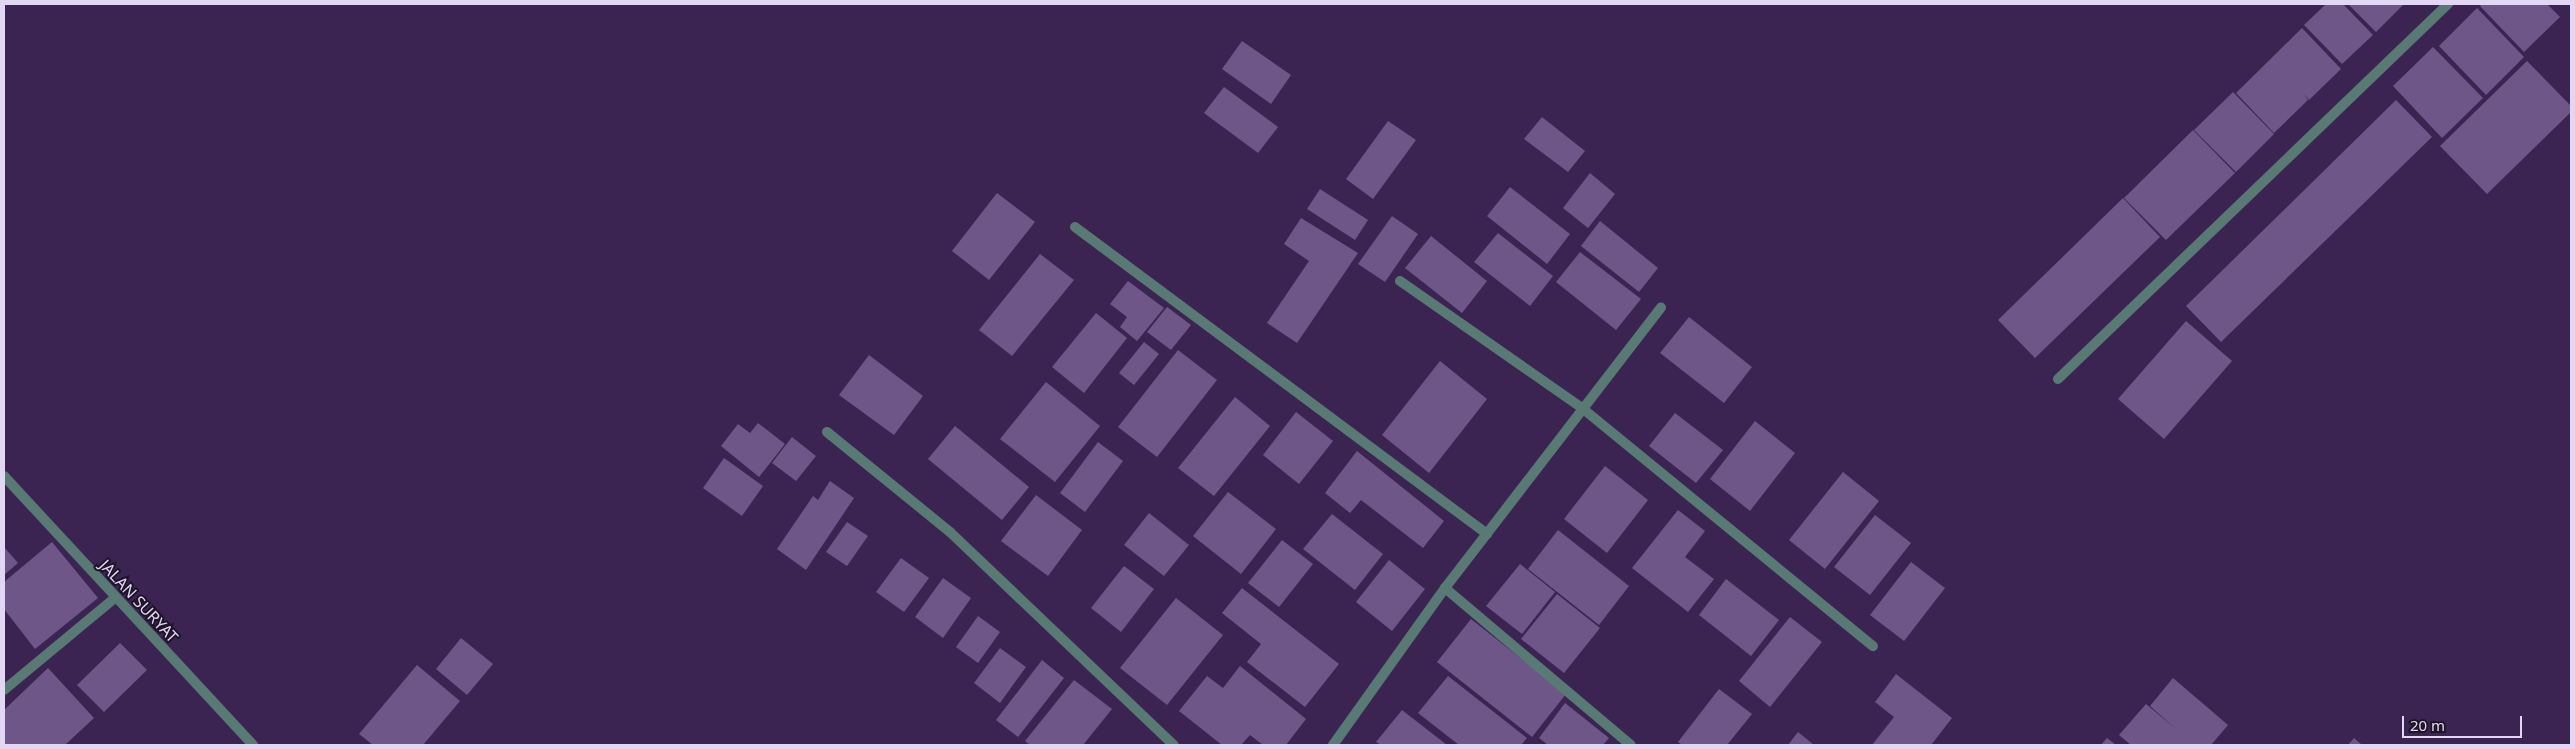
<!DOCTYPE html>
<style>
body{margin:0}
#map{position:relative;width:2575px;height:749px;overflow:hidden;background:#3c2452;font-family:"Noto Sans",sans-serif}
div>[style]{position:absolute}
.building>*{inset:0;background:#6e5688}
.minor>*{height:10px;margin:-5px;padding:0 5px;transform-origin:5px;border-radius:5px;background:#597975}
span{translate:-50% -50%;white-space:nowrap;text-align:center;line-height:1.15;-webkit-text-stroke:4px #1e1428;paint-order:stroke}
.street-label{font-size:16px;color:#e3d6f3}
.frame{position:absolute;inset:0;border:5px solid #e3d6f3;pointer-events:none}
.scale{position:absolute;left:2402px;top:716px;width:120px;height:22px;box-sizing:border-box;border:2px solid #e3d6f3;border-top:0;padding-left:6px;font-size:15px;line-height:18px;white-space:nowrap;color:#e3d6f3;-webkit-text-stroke:4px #1e1428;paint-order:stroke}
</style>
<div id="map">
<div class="building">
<div style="clip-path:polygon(2326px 4px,2343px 4px,2373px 35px,2342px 64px,2304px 25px)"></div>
<div style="clip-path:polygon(2348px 4px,2404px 4px,2376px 32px)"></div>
<div style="clip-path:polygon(2482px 4px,2547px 4px,2560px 17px,2524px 52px,2480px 6px)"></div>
<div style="clip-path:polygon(2477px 8px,2524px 57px,2486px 95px,2439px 46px)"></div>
<div style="clip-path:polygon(2302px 28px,2341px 69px,2309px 100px,2304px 94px,2308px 100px,2274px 133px,2236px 93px)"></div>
<div style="clip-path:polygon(1242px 41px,1291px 75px,1271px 104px,1222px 69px)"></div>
<div style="clip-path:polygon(2433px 47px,2483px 98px,2442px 138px,2393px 86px)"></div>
<div style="clip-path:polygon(2527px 61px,2571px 106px,2571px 112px,2487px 194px,2440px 146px)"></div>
<div style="clip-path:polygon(1224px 87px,1278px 127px,1258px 153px,1204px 113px)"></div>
<div style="clip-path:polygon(2233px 92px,2274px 134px,2236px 172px,2194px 130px)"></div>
<div style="clip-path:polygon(2396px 100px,2432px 137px,2221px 342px,2186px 306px)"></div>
<div style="clip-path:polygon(1542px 117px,1585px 151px,1568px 172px,1524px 139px)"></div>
<div style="clip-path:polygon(1388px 121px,1416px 140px,1373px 199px,1346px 179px)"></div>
<div style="clip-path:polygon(2193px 130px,2235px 173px,2166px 240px,2124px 198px)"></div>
<div style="clip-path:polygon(1590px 173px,1615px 194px,1588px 228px,1563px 208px)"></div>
<div style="clip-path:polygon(1510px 187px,1570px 234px,1547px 264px,1487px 216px)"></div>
<div style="clip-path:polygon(1320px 189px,1368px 220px,1355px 240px,1307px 209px)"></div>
<div style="clip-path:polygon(997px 193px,1035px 222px,989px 280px,952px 251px)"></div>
<div style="clip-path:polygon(2123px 198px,2160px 237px,2035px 358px,1998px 320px)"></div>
<div style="clip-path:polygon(1392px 216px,1418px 234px,1385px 282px,1358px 264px)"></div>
<div style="clip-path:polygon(1301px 218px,1358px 253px,1297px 343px,1267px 323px,1309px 261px,1284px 244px)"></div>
<div style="clip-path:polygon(1600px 221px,1658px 268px,1639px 292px,1581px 246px)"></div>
<div style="clip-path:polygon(1498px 233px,1553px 276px,1530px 306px,1474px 262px)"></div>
<div style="clip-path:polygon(1431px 236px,1487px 281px,1462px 313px,1405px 268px)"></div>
<div style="clip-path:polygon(1580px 252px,1641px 299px,1616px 330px,1556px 282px)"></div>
<div style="clip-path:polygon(1040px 254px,1074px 280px,1012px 356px,979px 330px)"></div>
<div style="clip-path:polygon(1128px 281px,1164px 308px,1137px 341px,1120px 327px,1127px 317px,1110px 304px)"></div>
<div style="clip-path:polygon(1167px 307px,1191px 325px,1171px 350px,1147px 332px)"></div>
<div style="clip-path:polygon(1096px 313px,1127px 338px,1084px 393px,1052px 367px)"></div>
<div style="clip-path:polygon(1689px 317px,1752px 367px,1724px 403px,1660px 353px)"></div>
<div style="clip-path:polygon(2186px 321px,2232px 361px,2164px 439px,2118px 399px)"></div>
<div style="clip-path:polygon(1144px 342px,1159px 354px,1134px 385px,1119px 373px)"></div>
<div style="clip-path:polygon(1178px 350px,1217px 380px,1157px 457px,1118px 427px)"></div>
<div style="clip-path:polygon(869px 355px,923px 396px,894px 435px,839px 395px)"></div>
<div style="clip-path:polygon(1440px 361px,1487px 399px,1429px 473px,1382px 435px)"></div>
<div style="clip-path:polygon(1046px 382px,1100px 426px,1055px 482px,1000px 439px)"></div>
<div style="clip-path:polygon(1235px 397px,1270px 426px,1214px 496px,1178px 468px)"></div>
<div style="clip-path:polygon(1296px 412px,1333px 441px,1299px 484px,1263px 455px)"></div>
<div style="clip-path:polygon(1675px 413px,1723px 450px,1696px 483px,1649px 446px)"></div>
<div style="clip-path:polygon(1755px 421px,1795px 453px,1750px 511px,1710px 479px)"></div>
<div style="clip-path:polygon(758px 423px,785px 444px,759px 477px,721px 446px,738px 424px,750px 433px)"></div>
<div style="clip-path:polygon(955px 426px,1029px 487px,1002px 520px,928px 459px)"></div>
<div style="clip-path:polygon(792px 437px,816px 456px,796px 481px,772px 463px)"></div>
<div style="clip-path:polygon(1098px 442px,1123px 461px,1085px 512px,1060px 493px)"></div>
<div style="clip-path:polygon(1357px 451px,1444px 521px,1423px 548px,1361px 500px,1350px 513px,1325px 493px)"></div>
<div style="clip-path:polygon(724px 458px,763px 486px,742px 516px,703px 488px)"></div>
<div style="clip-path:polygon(1605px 466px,1648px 500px,1607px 553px,1564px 519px)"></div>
<div style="clip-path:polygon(1843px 472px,1879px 501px,1825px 569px,1789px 540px)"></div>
<div style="clip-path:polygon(830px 481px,854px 498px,806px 570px,777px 549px,813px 496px,818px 500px)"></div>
<div style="clip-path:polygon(1228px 492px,1276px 529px,1241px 574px,1193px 536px)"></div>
<div style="clip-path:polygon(1036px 495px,1082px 530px,1048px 576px,1001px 541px)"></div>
<div style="clip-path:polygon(1678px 510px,1705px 531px,1685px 557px,1714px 579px,1688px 612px,1632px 568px)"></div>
<div style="clip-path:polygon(1149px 513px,1189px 545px,1164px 576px,1124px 545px)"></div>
<div style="clip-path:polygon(1332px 514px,1383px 554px,1355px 590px,1303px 549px)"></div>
<div style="clip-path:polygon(1875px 515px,1911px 543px,1870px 595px,1834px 567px)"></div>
<div style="clip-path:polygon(847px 522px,868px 536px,847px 566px,826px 552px)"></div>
<div style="clip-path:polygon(1558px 530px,1629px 586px,1599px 625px,1528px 569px)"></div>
<div style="clip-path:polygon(1282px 540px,1313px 564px,1279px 607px,1248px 583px)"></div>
<div style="clip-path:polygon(52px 542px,98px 598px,35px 649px,4px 609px,4px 582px)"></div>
<div style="clip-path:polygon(4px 547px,18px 563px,4px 575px)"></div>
<div style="clip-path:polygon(901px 558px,929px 578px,904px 612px,876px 592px)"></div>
<div style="clip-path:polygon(1389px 560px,1425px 589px,1392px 631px,1356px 602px)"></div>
<div style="clip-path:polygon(1911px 562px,1945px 588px,1904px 641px,1870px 615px)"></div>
<div style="clip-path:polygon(1520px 564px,1555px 592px,1522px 634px,1486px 606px)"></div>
<div style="clip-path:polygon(1124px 566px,1154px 589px,1121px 632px,1091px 608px)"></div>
<div style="clip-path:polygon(943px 578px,971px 598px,943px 638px,915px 617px)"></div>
<div style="clip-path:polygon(1726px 579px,1779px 620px,1751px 656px,1699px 615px)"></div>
<div style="clip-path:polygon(1242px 588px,1339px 664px,1305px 707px,1247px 662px,1261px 644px,1222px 613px)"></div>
<div style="clip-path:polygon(1557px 594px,1600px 628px,1564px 673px,1521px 639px)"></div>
<div style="clip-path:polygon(1176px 598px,1223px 635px,1167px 705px,1120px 668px)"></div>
<div style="clip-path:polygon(978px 616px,1000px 632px,978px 663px,956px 647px)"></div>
<div style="clip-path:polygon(1790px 617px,1822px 642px,1770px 707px,1739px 681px)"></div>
<div style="clip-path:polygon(1471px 619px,1566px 694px,1532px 737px,1437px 662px)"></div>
<div style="clip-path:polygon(461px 638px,493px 664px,467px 695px,436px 669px)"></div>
<div style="clip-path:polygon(120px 643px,147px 670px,104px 712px,77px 685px)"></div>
<div style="clip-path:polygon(1000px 648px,1026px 667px,1000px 703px,974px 683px)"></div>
<div style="clip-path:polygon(1042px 660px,1064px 678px,1018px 737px,996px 720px)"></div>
<div style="clip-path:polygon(417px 665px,460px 701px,423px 745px,373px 745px,359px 734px)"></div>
<div style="clip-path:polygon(1240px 666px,1306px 719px,1286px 745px,1263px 745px,1250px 735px,1241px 745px,1222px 745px,1179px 711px,1207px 676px,1223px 688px)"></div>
<div style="clip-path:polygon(48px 668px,94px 718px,65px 745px,4px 745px,4px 710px)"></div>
<div style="clip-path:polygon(1896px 674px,1952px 718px,1931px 745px,1872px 745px,1894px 717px,1875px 702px)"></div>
<div style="clip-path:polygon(1448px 676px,1527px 738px,1521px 745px,1459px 745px,1418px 713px)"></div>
<div style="clip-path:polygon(2173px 678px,2228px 725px,2211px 745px,2131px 745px,2119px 735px,2146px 704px,2176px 729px,2150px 706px)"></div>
<div style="clip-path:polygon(1074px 680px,1112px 709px,1083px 745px,1030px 745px,1025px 741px)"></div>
<div style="clip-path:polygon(1719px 689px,1752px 714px,1727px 745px,1682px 745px,1678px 742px)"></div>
<div style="clip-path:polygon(1565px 703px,1609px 738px,1603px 745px,1548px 745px,1539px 738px)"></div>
<div style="clip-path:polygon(1402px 710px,1447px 745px,1381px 745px,1376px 742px)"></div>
<div style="clip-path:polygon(1798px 732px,1814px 745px,1788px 745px)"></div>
<div style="clip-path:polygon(2107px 738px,2116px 745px,2101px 745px)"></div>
<div style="clip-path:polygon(2354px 738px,2362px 745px,2348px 745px)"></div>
</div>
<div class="minor">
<div style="left:1075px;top:227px;width:514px;rotate:36.69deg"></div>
<div style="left:1400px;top:281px;width:222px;rotate:34.9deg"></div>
<div style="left:1582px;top:408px;width:376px;rotate:39.3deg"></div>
<div style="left:2058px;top:379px;width:541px;rotate:-43.88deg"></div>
<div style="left:827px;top:432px;width:159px;rotate:39.1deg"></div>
<div style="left:950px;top:532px;width:309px;rotate:43.6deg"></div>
<div style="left:4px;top:476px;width:367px;rotate:47.2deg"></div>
<div style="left:1445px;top:588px;width:243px;rotate:40.2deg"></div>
<div style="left:4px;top:690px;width:144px;rotate:-39.7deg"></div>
<div style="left:1333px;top:745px;width:193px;rotate:-54.5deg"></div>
<div style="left:1445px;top:588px;width:354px;rotate:-52.4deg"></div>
</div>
<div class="street-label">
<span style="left:139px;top:601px;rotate:47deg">JALAN SURYAT</span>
</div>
<div class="frame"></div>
<div class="scale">20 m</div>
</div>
